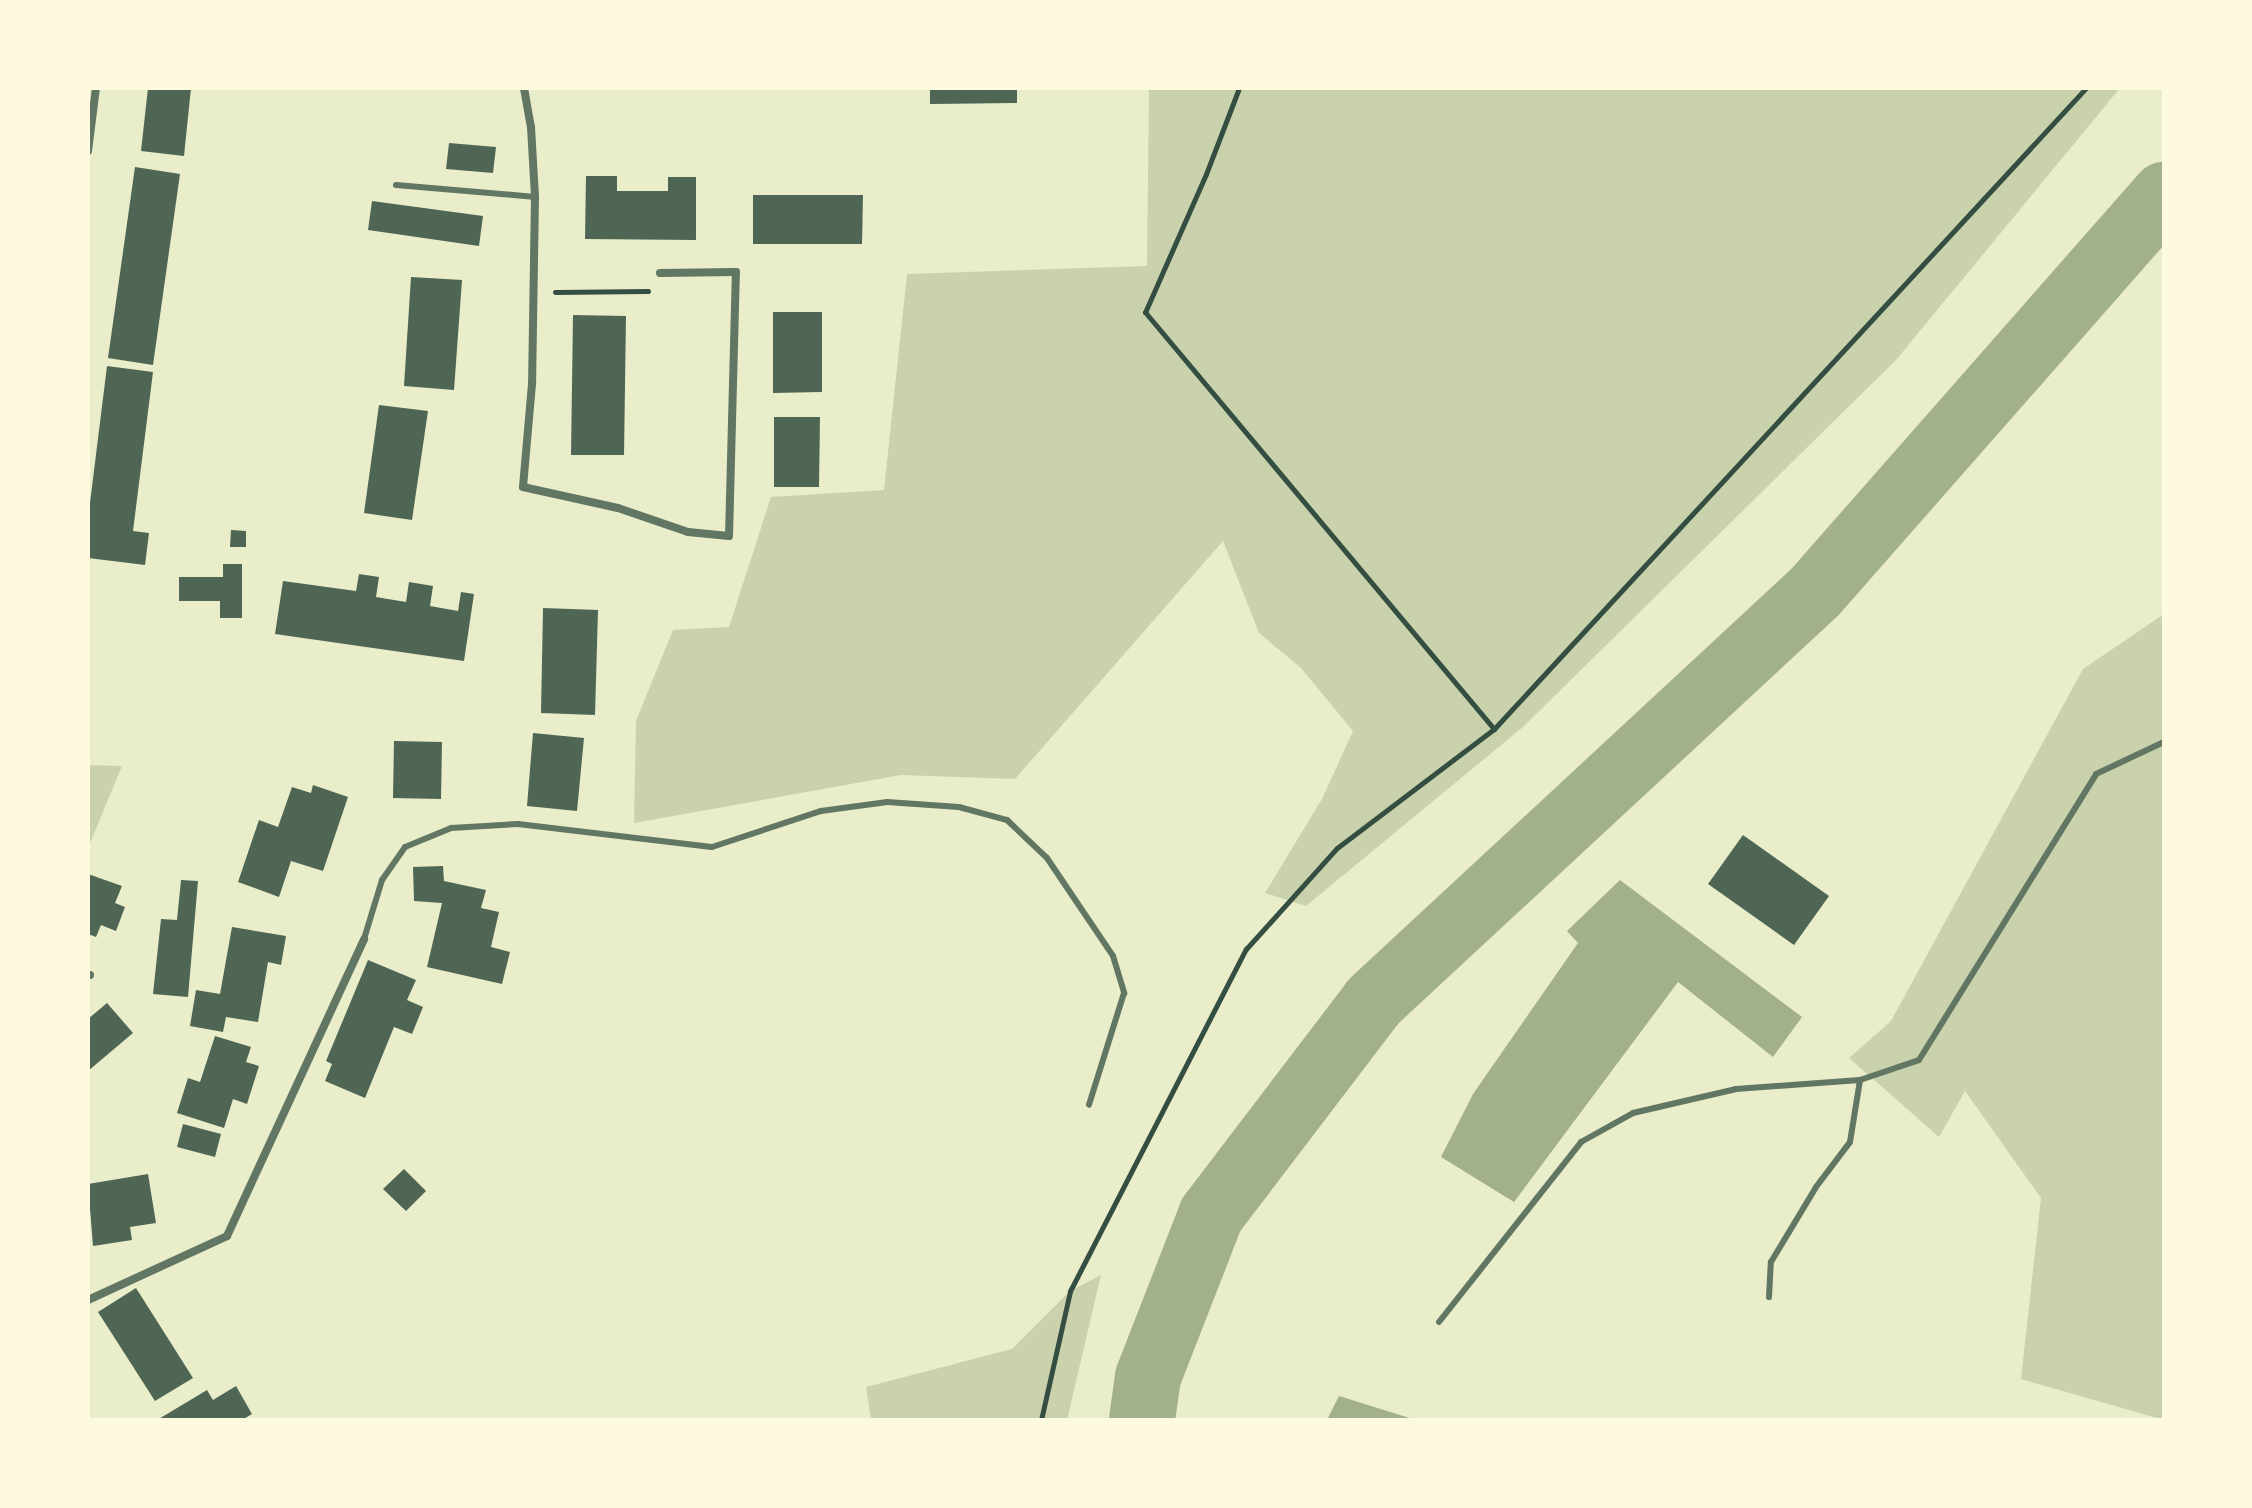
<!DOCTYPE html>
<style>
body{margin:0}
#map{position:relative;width:2252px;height:1508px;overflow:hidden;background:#e9edc9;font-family:Rubik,sans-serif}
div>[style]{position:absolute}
.green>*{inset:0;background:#cad2ad}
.water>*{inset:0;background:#a3b18a}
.river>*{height:66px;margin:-33px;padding:0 33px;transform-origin:33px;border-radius:33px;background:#a3b18a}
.building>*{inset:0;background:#4f6655}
.path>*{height:5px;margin:-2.5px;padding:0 2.5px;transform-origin:2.5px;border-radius:2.5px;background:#344e41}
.service>*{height:6px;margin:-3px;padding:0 3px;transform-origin:3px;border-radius:3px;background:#617663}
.minor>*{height:8px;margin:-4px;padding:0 4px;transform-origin:4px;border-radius:4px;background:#617663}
span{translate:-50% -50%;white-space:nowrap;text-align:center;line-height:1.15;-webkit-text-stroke:6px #fefae0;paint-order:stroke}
.frame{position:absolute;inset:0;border:90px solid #fefae0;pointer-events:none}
</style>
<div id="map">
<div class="green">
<div style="clip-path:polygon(1149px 88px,2120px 88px,1896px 360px,1523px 727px,1306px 906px,1265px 893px,1322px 799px,1353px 731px,1301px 668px,1259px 633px,1223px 541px,1015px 779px,901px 775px,634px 823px,636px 721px,673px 630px,729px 627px,771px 497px,884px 490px,907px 274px,1147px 266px)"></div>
<div style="clip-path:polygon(2164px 614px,2164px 1420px,2021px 1379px,2041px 1198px,1965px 1091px,1939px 1137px,1849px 1058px,1891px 1021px,2083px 669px)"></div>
<div style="clip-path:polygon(88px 765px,122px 766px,88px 848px)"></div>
<div style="clip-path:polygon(1101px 1275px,1067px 1420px,871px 1420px,866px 1387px,1012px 1349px,1070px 1291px)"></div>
</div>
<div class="water">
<div style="clip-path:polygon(1620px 880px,1802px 1017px,1773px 1057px,1678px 982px,1514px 1202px,1441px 1157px,1473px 1094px,1578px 943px,1567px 931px)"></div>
<div style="clip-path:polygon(1339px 1396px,1416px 1420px,1327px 1420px)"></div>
</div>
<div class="river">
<div style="left:1142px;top:1420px;width:43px;rotate:-82.1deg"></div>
<div style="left:1148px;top:1377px;width:174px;rotate:-68.7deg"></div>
<div style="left:1211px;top:1215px;width:269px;rotate:-52.7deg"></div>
<div style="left:1374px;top:1001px;width:601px;rotate:-42.84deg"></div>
<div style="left:1815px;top:592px;width:529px;rotate:-48.68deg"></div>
</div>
<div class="building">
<div style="clip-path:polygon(148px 88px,191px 88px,184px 156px,141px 151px)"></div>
<div style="clip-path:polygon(930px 88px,1017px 88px,1017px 103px,930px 104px)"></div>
<div style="clip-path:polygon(449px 143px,496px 147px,493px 173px,446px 169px)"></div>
<div style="clip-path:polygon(135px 167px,180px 174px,153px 365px,108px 358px)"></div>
<div style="clip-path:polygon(586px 176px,617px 176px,617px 191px,668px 191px,668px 177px,696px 177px,696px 240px,585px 239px)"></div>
<div style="clip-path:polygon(753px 195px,863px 195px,862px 244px,753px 244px)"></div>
<div style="clip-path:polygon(372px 201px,483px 216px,479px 246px,368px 230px)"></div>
<div style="clip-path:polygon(411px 277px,462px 280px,454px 390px,404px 386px)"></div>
<div style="clip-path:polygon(773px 312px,822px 312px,822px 392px,773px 393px)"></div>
<div style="clip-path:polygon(573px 315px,626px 316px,624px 455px,571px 455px)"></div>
<div style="clip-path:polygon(107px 366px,153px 372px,133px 531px,149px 533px,145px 565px,88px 558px,88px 519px)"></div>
<div style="clip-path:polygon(379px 405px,428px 411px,412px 520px,364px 513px)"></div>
<div style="clip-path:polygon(774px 417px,820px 417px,819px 487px,774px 487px)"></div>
<div style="clip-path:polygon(231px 530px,246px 531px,246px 547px,230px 547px)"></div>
<div style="clip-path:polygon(223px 564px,242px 564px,242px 618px,220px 618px,220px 601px,179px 601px,179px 577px,223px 577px)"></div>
<div style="clip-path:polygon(359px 574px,379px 577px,376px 597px,406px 602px,409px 582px,433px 586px,430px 606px,458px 611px,461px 592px,474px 594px,464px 661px,275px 634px,283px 581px,356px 591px)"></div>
<div style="clip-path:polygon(543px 608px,598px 610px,595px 715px,541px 713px)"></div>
<div style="clip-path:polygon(533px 733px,584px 738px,577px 811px,527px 806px)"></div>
<div style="clip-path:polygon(394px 741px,442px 742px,441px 799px,393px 798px)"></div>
<div style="clip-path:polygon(313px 785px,348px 797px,323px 871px,291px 861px,279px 897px,238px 882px,259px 820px,278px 827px,292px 787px,311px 793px)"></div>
<div style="clip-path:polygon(1743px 835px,1829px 896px,1794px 945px,1708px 884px)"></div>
<div style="clip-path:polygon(443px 866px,444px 881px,486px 890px,481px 908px,499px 912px,491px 947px,510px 952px,502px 984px,427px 967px,442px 903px,414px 901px,413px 867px)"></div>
<div style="clip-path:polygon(88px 874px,122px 886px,115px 903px,125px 907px,116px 931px,101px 925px,96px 937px,88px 934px)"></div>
<div style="clip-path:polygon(181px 880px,198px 881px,188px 997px,153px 994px,161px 919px,177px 920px)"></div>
<div style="clip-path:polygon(232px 927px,286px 936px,281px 965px,268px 962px,258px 1022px,226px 1017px,223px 1032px,190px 1026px,196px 990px,220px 994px)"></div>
<div style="clip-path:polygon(368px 960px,416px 980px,407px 1000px,423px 1007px,412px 1034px,394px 1027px,365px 1098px,325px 1081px,332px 1064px,326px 1061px)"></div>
<div style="clip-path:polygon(107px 1003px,133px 1033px,88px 1071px,88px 1019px)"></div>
<div style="clip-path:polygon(215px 1036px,251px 1047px,246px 1062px,259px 1066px,247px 1104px,233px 1099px,224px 1128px,177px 1113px,188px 1078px,200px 1082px)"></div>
<div style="clip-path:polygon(183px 1124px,221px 1134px,215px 1157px,177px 1147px)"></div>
<div style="clip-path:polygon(404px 1169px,426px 1191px,406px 1211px,383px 1189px)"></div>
<div style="clip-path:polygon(148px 1174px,156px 1223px,130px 1227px,132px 1240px,93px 1246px,88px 1184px)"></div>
<div style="clip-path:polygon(136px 1288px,193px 1378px,155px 1401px,98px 1312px)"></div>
<div style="clip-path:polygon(236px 1386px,252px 1414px,242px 1420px,157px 1420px,207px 1390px,213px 1400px)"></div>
</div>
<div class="path">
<div style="left:1239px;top:88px;width:92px;rotate:111deg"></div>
<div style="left:1206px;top:174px;width:151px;rotate:113.8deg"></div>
<div style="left:1145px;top:312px;width:544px;rotate:50.07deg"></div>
<div style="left:555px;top:292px;width:93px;rotate:-0.6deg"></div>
<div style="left:1041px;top:1420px;width:132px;rotate:-77.3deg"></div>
<div style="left:1070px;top:1291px;width:385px;rotate:-62.8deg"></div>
<div style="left:1246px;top:949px;width:136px;rotate:-48deg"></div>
<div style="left:1337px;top:848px;width:197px;rotate:-37.2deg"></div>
<div style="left:1494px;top:729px;width:873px;rotate:-47.28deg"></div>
</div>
<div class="service">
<div style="left:396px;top:185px;width:140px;rotate:4.9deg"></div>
<div style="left:364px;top:939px;width:62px;rotate:-73deg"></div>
<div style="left:382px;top:880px;width:40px;rotate:-55.1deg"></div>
<div style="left:405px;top:847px;width:50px;rotate:-22.4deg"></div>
<div style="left:451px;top:828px;width:67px;rotate:-3.4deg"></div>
<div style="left:518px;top:824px;width:195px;rotate:6.8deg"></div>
<div style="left:712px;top:847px;width:115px;rotate:-18.3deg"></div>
<div style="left:821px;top:811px;width:67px;rotate:-7.8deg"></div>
<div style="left:887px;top:802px;width:72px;rotate:4deg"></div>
<div style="left:959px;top:807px;width:50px;rotate:15.2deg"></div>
<div style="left:1007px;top:820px;width:55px;rotate:43.5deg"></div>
<div style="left:1047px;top:858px;width:118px;rotate:56deg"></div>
<div style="left:1113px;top:956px;width:39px;rotate:73deg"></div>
<div style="left:1124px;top:993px;width:117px;rotate:107.4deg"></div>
<div style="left:1769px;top:1297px;width:35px;rotate:-87deg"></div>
<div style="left:1771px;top:1262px;width:87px;rotate:-59deg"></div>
<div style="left:1816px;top:1187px;width:56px;rotate:-52.9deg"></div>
<div style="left:1850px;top:1142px;width:63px;rotate:-80.8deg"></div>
<div style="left:1439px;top:1322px;width:229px;rotate:-51.7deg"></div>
<div style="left:1581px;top:1142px;width:60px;rotate:-29.1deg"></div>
<div style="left:1633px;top:1113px;width:106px;rotate:-13.1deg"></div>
<div style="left:1736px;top:1089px;width:124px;rotate:-4.2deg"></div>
<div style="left:1860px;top:1080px;width:62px;rotate:-18.7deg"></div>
<div style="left:1919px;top:1060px;width:336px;rotate:-58.2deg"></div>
<div style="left:2096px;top:774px;width:75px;rotate:-25.2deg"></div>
</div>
<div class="minor">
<div style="left:524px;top:88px;width:40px;rotate:80deg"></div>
<div style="left:531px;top:127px;width:70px;rotate:86.7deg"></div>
<div style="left:535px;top:197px;width:187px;rotate:90.9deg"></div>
<div style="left:532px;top:384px;width:103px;rotate:95deg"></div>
<div style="left:523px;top:487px;width:97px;rotate:12.5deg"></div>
<div style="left:618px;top:508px;width:74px;rotate:18.9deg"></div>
<div style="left:688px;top:532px;width:41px;rotate:5.6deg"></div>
<div style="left:729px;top:536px;width:264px;rotate:-88.5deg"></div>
<div style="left:736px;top:272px;width:76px;rotate:179.2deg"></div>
<div style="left:88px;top:151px;width:64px;rotate:-82.8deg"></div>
<div style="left:88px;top:975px;width:2px"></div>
<div style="left:88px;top:1300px;width:153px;rotate:-24.7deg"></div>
<div style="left:227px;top:1236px;width:327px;rotate:-65.2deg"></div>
</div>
<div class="frame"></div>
</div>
